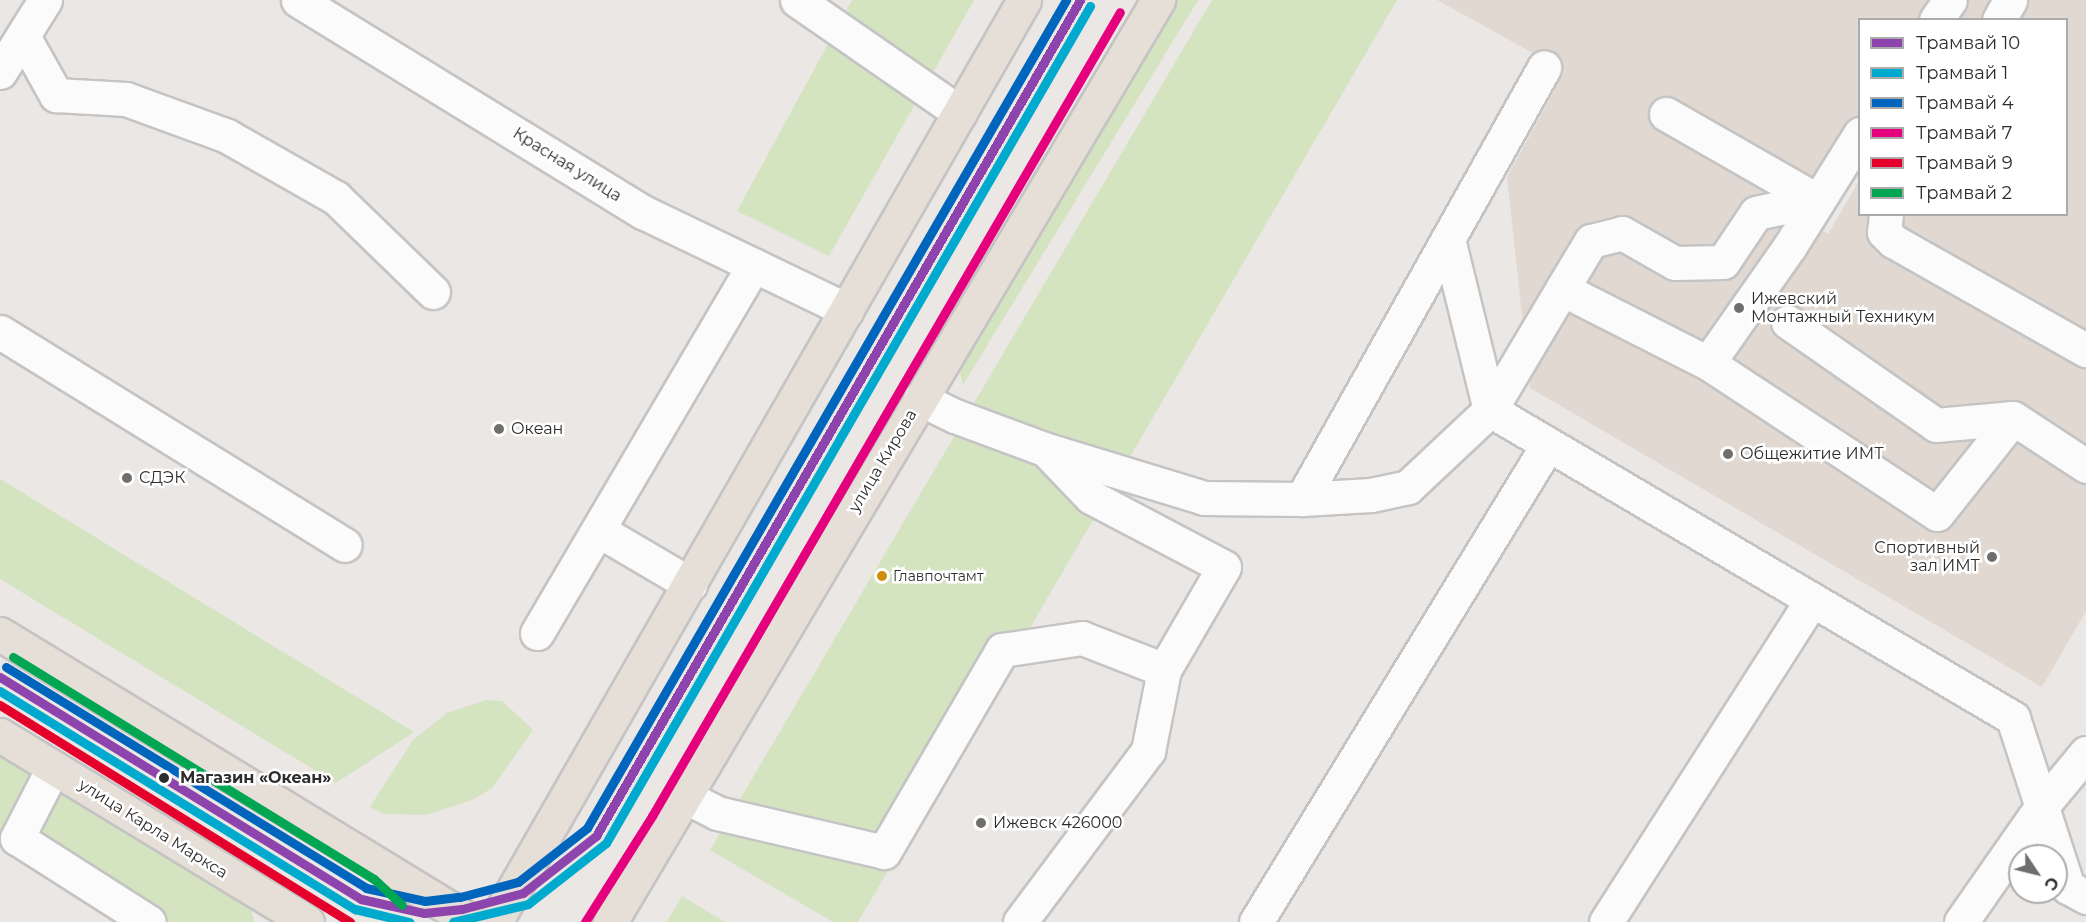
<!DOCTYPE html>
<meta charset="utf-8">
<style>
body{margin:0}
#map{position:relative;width:2086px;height:922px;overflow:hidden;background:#eae7e4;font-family:Montserrat,sans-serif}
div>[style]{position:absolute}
.education>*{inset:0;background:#e1d8d1}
.green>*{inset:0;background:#d4e3c0}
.roads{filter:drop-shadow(2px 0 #c5c4c4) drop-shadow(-2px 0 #c5c4c4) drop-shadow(0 2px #c5c4c4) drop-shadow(0 -2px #c5c4c4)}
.minor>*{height:33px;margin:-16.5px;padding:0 16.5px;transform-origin:16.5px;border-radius:16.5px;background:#fcfbfb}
.major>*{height:33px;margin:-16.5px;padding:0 16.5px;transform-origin:16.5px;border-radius:16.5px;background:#e6dfd7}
.tram-1>*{height:9px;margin:-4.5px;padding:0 4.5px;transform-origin:4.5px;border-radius:4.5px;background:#8e44ad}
.tram-2>*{height:9px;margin:-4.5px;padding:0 4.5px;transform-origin:4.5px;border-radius:4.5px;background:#00a9ce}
.tram-3>*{height:9px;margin:-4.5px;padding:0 4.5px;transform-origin:4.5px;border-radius:4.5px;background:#0065bd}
.tram-4>*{height:9px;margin:-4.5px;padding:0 4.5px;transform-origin:4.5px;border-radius:4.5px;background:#e5007d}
.tram-5>*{height:9px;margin:-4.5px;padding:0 4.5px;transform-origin:4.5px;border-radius:4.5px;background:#e4002b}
.tram-6>*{height:9px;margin:-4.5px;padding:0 4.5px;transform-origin:4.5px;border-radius:4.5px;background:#00a651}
.dots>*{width:16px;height:16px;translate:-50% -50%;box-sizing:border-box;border:3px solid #fff;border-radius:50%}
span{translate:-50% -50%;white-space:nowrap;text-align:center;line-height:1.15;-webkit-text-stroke:5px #fff;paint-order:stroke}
.bus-label{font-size:14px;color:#2d2d2d}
.left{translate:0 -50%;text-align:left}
.street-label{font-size:16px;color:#2d2d2d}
.poi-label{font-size:16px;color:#2d2d2d}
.right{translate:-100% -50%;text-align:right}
.stop-label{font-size:16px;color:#2d2d2d;font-weight:700}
.legend{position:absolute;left:1858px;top:18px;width:210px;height:198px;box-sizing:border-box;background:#fff;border:2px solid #ababab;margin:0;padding:8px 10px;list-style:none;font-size:18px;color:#2d2d2d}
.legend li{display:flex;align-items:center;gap:12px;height:30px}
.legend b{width:30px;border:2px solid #ababab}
.north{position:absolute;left:2008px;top:844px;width:60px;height:60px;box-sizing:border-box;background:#fff;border:2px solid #ababab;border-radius:50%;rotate:125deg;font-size:16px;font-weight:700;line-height:24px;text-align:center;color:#2d2d2d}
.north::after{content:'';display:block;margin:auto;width:21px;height:27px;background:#6f6e6d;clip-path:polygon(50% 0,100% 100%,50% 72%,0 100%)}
</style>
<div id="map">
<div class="education">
<div style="clip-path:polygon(1437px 0,1944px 0,1933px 19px,1860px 20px,1859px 142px,1817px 228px,1828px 234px,1859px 181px,1860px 214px,2066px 214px,2066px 20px,1954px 19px,1966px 0,2086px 0,2086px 611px,2042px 687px,1530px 388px,1507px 177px,1565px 71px)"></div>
</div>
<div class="green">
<div style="clip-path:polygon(852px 0,974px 0,829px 256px,737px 211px)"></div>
<div style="clip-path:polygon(1171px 0,1198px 0,963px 385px,958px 364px)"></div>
<div style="clip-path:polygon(1212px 0,1397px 0,858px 922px,833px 922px,710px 850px)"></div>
<div style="clip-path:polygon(0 479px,414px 732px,336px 783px,0 579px)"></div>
<div style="clip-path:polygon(486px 700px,502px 701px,533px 730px,492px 788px,472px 800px,426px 815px,384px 814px,370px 807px,413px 740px,447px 713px)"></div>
<div style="clip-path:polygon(0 756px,251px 908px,254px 922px,148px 922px,0 833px)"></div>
<div style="clip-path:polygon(682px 896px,725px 922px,667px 922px)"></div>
</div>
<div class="roads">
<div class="minor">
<div style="left:298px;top:0;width:405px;rotate:31.6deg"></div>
<div style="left:643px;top:212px;width:226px;rotate:25.7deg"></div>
<div style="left:797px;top:0;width:198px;rotate:34.7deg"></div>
<div style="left:1936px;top:20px;width:24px;rotate:-55deg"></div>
<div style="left:1999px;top:20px;width:23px;rotate:-61deg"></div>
<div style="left:23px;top:36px;width:68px;rotate:60.8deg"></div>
<div style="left:56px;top:95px;width:70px;rotate:3.3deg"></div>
<div style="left:126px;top:99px;width:108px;rotate:20.1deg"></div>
<div style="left:227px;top:136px;width:125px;rotate:29.6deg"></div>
<div style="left:336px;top:198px;width:135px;rotate:44.1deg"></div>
<div style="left:0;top:72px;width:85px;rotate:-58deg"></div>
<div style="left:1666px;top:114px;width:173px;rotate:29.8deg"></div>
<div style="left:1886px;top:214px;width:18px;rotate:96deg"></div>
<div style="left:1884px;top:232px;width:13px;rotate:45deg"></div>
<div style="left:1893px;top:241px;width:222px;rotate:29.5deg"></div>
<div style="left:1448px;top:239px;width:176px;rotate:76.2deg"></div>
<div style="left:1562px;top:289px;width:56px;rotate:-58.9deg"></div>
<div style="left:1591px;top:241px;width:32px;rotate:-14deg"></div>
<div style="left:1622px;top:233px;width:61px;rotate:29.5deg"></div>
<div style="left:1675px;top:263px;width:48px;rotate:-1.2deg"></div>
<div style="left:1723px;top:262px;width:59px;rotate:-56deg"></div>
<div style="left:1756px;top:213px;width:61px;rotate:-12.2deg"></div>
<div style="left:1788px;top:322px;width:180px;rotate:34.8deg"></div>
<div style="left:1936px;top:425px;width:77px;rotate:-5.2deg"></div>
<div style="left:0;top:332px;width:405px;rotate:31.7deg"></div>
<div style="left:1708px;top:363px;width:274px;rotate:33.4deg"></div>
<div style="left:1937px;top:514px;width:122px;rotate:-51.6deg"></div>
<div style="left:2013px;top:418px;width:87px;rotate:33.3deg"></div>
<div style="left:920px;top:399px;width:39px;rotate:26deg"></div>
<div style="left:955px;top:416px;width:95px;rotate:20.3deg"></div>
<div style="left:1044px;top:449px;width:167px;rotate:17deg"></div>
<div style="left:1204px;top:498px;width:98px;rotate:0.6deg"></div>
<div style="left:1302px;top:499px;width:69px;rotate:-3.3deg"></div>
<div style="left:1371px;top:495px;width:38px;rotate:-12deg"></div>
<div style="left:1408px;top:487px;width:112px;rotate:-43.2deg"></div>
<div style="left:1490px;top:410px;width:607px;rotate:30.49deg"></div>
<div style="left:2013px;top:718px;width:178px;rotate:72deg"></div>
<div style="left:2068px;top:887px;width:21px;rotate:29deg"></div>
<div style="left:1490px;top:410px;width:141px;rotate:-59.2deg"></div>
<div style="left:1562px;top:289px;width:164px;rotate:26.9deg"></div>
<div style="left:1708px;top:363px;width:143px;rotate:-55deg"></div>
<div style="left:1790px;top:246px;width:132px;rotate:-58deg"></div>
<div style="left:1302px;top:499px;width:495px;rotate:-60.7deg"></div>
<div style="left:598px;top:530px;width:107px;rotate:30.4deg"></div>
<div style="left:537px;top:633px;width:427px;rotate:-59.5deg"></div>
<div style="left:53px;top:768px;width:79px;rotate:117.2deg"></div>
<div style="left:17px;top:838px;width:156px;rotate:32.5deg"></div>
<div style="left:684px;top:796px;width:37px;rotate:27deg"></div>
<div style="left:717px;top:813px;width:171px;rotate:13.1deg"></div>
<div style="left:884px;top:852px;width:234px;rotate:-59.7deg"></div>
<div style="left:1002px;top:650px;width:81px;rotate:-8.5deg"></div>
<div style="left:1082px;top:638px;width:88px;rotate:21.3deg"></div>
<div style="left:1164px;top:670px;width:119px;rotate:-59.8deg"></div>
<div style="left:1224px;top:567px;width:150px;rotate:-152.2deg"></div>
<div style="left:1091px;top:497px;width:65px;rotate:-133.8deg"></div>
<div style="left:1020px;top:922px;width:214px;rotate:-53.2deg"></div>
<div style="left:1148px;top:751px;width:83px;rotate:-78.8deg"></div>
<div style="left:1256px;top:922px;width:558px;rotate:-58.56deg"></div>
<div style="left:1606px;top:922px;width:380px;rotate:-57.4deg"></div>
<div style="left:1961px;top:922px;width:141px;rotate:-55.1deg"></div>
<div style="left:2042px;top:806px;width:69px;rotate:-50.3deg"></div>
</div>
<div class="major">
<div style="left:0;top:634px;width:553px;rotate:31.39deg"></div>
<div style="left:0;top:735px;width:359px;rotate:31.3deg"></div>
<div style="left:495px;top:922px;width:1063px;rotate:-60.15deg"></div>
<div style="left:610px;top:922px;width:1073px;rotate:-59.27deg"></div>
</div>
</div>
<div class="tram-1">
<div style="left:0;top:677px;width:424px;rotate:31.6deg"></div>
<div style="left:361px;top:899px;width:65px;rotate:12.5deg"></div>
<div style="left:424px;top:913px;width:38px;rotate:-6deg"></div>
<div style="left:462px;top:909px;width:63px;rotate:-14.7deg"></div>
<div style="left:523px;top:893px;width:93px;rotate:-38deg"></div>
<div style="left:596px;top:836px;width:966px;rotate:-59.93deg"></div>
</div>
<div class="tram-2">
<div style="left:0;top:691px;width:417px;rotate:31.6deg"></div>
<div style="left:355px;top:909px;width:56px;rotate:13.5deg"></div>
<div style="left:453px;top:922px;width:77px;rotate:-13.5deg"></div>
<div style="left:528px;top:904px;width:99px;rotate:-38deg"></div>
<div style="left:606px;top:843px;width:967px;rotate:-59.96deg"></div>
</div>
<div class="tram-3">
<div style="left:6px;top:667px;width:422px;rotate:31.5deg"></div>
<div style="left:366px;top:888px;width:60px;rotate:12.4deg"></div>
<div style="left:425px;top:901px;width:35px;rotate:-7deg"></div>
<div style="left:460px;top:897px;width:60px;rotate:-14.5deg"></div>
<div style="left:518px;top:882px;width:88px;rotate:-38deg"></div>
<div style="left:587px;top:828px;width:957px;rotate:-59.95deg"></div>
</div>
<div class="tram-4">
<div style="left:585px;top:922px;width:125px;rotate:-57.7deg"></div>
<div style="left:652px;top:816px;width:930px;rotate:-59.8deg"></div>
</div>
<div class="tram-5">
<div style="left:0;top:705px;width:412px;rotate:31.8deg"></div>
</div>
<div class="tram-6">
<div style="left:13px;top:657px;width:424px;rotate:31.6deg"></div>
<div style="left:374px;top:879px;width:38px;rotate:43deg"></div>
</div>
<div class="dots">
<div style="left:1739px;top:308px;background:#6f6e6d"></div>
<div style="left:499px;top:429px;background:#6f6e6d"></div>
<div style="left:1728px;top:454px;background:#6f6e6d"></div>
<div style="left:127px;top:478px;background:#6f6e6d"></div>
<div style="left:1992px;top:557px;background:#6f6e6d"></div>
<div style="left:882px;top:576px;background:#cf8e09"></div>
<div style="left:164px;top:778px;background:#2d2d2d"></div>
<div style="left:981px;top:823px;background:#6f6e6d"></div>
</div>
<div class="bus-label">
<span class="left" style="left:893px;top:576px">Главпочтамт</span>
</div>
<div class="street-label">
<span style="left:567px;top:165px;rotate:32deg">Красная улица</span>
<span style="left:883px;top:461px;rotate:-59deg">улица Кирова</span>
<span style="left:153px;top:829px;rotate:32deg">улица Карла Маркса</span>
</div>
<div class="poi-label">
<span class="left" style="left:1751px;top:308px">Ижевский<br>Монтажный Техникум</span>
<span class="left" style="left:511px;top:429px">Океан</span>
<span class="left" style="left:1740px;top:454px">Общежитие ИМТ</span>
<span class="left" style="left:139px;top:478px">СДЭК</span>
<span class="right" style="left:1980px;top:557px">Спортивный<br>зал ИМТ</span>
<span class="left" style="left:993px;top:823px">Ижевск 426000</span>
</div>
<div class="stop-label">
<span class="left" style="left:180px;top:778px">Магазин «Океан»</span>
</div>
<ul class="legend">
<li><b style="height:8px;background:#8e44ad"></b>Трамвай 10</li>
<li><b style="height:8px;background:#00a9ce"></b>Трамвай 1</li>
<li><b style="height:8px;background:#0065bd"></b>Трамвай 4</li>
<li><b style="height:8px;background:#e5007d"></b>Трамвай 7</li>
<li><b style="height:8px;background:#e4002b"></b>Трамвай 9</li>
<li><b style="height:8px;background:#00a651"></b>Трамвай 2</li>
</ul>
<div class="north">С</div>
</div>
